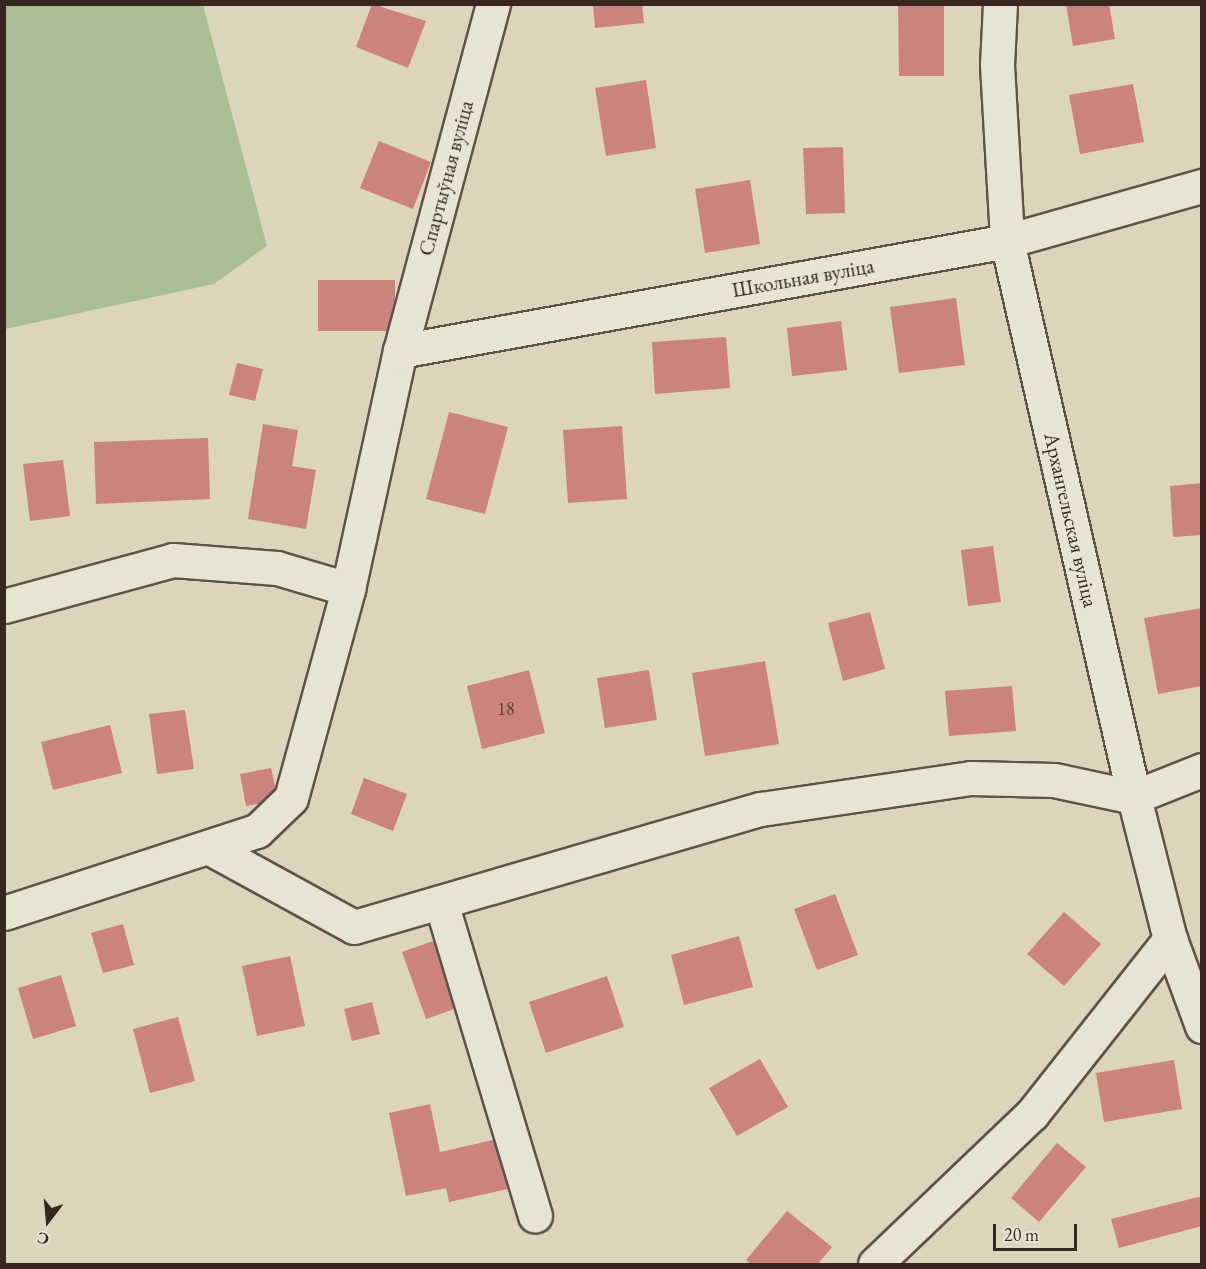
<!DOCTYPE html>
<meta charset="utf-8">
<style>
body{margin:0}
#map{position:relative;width:1206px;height:1269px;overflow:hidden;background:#dcd5bb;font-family:"EB Garamond",serif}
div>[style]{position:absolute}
.green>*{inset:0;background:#aabe95}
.building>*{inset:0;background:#cb837c}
.roads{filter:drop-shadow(2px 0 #615247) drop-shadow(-2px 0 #615247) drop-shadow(0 2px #615247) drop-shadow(0 -2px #615247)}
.minor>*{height:33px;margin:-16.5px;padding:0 16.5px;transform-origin:16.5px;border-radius:16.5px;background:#e8e4d3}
span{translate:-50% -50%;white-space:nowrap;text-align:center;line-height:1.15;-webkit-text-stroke:5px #e8e4d3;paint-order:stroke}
.number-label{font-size:18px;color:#5d3e37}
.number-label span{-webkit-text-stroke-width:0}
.street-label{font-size:21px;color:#382720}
.frame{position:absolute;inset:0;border:6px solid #382720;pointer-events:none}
.north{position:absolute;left:18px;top:1191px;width:60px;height:60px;-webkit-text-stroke:4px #e8e4d3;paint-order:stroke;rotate:196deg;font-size:16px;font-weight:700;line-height:24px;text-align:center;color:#382720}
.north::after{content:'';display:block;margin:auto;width:21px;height:27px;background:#382720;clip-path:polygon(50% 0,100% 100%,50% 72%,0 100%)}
.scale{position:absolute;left:993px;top:1224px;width:84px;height:27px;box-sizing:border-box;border:3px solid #382720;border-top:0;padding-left:8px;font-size:18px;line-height:21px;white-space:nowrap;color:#382720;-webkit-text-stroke:4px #e8e4d3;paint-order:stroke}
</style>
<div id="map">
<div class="green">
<div style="clip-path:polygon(4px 5px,203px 5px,267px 246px,214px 284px,5px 329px)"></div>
</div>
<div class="building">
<div style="clip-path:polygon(372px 4px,426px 21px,408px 68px,356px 47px)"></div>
<div style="clip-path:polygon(593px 4px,642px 4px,644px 23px,595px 28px)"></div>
<div style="clip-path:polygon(898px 4px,944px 4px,944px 76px,899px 76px)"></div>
<div style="clip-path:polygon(1066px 4px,1109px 4px,1115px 39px,1073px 46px)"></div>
<div style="clip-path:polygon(646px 80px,656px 148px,606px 156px,595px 88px)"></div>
<div style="clip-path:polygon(1133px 84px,1144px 142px,1080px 154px,1069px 95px)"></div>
<div style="clip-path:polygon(379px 141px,431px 162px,413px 209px,360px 188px)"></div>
<div style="clip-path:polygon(843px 147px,845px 213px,806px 214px,803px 148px)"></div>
<div style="clip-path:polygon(750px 180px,760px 244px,705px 253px,695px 189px)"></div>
<div style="clip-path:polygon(318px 280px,395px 280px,395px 331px,318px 331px)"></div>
<div style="clip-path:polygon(956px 298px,965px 365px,899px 373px,890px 307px)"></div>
<div style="clip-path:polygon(841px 321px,847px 370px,792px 376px,787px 328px)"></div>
<div style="clip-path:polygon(726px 337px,730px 388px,655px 394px,652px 342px)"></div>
<div style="clip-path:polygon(237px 363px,263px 369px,255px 401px,229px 395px)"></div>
<div style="clip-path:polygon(449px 412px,508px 427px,485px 514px,426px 499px)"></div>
<div style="clip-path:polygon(263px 424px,298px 430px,292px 466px,316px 470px,306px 529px,248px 519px)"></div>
<div style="clip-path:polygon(622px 426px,627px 499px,568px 503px,563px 430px)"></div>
<div style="clip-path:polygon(208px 438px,210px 499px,96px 504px,94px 442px)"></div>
<div style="clip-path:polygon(63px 460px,70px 516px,30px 521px,23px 464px)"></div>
<div style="clip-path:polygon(1202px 483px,1202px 535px,1173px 537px,1170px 486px)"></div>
<div style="clip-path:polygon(993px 546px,1001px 602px,968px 606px,961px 550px)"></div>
<div style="clip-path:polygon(1202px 608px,1202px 686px,1158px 694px,1144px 618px)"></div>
<div style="clip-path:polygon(870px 612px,885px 669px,843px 681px,828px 623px)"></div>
<div style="clip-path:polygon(765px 661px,779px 744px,705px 756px,692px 673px)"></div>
<div style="clip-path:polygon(529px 670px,545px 733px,482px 749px,467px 686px)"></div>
<div style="clip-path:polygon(649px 670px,657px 720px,605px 728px,597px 678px)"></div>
<div style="clip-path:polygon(1012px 686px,1016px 731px,949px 736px,945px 691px)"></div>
<div style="clip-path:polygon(185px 710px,194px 769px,157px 774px,149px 714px)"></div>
<div style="clip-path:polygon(110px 725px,122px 773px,53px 790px,41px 742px)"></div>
<div style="clip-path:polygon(271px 768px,278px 800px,246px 806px,240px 774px)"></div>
<div style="clip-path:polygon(364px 778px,407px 794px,393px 831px,351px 814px)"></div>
<div style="clip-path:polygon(835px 894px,858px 955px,817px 970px,794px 909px)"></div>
<div style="clip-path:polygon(1064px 912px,1101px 944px,1064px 986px,1027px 954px)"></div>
<div style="clip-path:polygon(123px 924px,134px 965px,103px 973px,91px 933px)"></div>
<div style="clip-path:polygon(739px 936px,753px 987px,684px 1005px,671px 955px)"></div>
<div style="clip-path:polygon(433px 941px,457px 1008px,426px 1019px,402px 952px)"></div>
<div style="clip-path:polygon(290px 956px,305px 1026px,257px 1036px,242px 966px)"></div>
<div style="clip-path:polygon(61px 975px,76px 1026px,33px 1039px,18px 988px)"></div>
<div style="clip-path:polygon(607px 976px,624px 1027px,546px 1053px,529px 1002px)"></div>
<div style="clip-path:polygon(372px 1002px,380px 1034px,352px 1041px,344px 1009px)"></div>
<div style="clip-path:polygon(178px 1017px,195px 1081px,150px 1093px,133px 1029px)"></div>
<div style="clip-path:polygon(760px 1059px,788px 1107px,737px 1136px,709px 1088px)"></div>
<div style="clip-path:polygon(1174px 1060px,1182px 1109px,1104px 1122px,1096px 1073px)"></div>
<div style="clip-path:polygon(430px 1104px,440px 1152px,497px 1139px,508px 1189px,449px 1202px,446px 1188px,406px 1196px,389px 1113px)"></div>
<div style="clip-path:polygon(1057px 1143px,1086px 1167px,1039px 1222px,1011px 1198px)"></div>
<div style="clip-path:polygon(1202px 1196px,1202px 1226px,1119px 1248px,1111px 1219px)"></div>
<div style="clip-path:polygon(787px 1211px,832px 1247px,818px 1264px,751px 1264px,746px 1260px)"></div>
</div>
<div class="roads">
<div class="minor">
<div style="left:1000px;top:4px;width:61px;rotate:92.8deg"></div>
<div style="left:997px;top:65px;width:176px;rotate:86.7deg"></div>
<div style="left:1007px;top:241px;width:570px;rotate:77.13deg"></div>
<div style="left:1134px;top:797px;width:146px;rotate:75.8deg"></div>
<div style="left:1170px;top:939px;width:93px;rotate:69.8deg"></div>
<div style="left:400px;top:351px;width:617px;rotate:-10.27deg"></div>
<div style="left:1007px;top:241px;width:203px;rotate:-15.8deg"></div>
<div style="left:4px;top:606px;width:175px;rotate:-15.2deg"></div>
<div style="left:173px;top:560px;width:104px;rotate:4.4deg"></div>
<div style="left:277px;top:568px;width:74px;rotate:16.5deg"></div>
<div style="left:208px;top:847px;width:166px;rotate:28.7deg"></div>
<div style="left:354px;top:927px;width:424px;rotate:-16.2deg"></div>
<div style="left:761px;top:809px;width:212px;rotate:-8.4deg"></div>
<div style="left:971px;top:778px;width:83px;rotate:1.4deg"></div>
<div style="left:1054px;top:780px;width:82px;rotate:12deg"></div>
<div style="left:1134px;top:797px;width:73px;rotate:-21.7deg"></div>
<div style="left:443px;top:909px;width:320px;rotate:73.3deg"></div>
<div style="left:4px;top:913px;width:266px;rotate:-18deg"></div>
<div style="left:257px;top:831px;width:47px;rotate:-44.1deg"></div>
<div style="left:291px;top:798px;width:217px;rotate:-74.7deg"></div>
<div style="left:348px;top:589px;width:244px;rotate:-77.7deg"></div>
<div style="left:400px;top:351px;width:359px;rotate:-75deg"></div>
<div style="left:875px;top:1264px;width:217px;rotate:-43.7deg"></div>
<div style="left:1032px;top:1114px;width:223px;rotate:-51.7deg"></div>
</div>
</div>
<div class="number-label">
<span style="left:506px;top:709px">18</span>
</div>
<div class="street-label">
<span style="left:446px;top:178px;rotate:-75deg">Спартыўная вуліца</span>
<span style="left:803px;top:278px;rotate:-10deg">Школьная вуліца</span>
<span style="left:1071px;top:520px;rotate:77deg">Архангельская вуліца</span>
</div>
<div class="frame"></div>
<div class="north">С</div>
<div class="scale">20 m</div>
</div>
